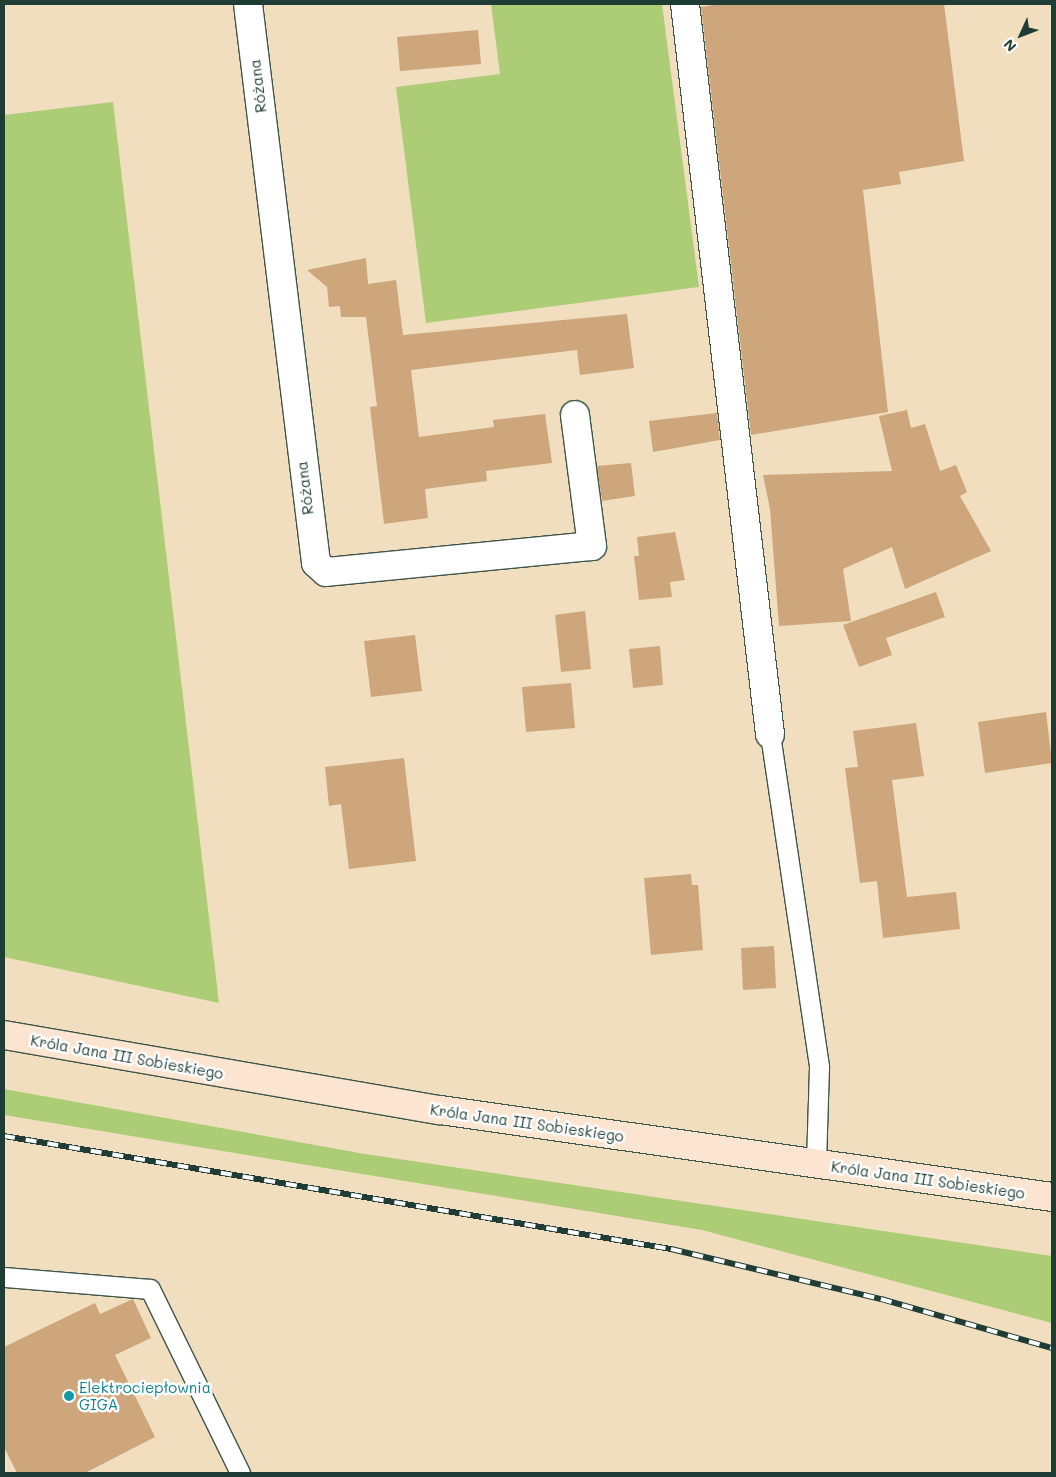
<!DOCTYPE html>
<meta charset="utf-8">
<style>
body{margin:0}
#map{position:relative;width:1056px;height:1477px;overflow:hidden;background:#f0debf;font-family:Mali,sans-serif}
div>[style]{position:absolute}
.green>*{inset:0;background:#accd76}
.building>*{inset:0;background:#cda67b}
.roads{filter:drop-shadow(1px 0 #3e5549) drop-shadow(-1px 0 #3e5549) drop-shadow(0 1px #3e5549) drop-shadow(0 -1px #3e5549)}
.lane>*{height:19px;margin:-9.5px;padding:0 9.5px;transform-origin:9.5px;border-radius:9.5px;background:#fff}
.street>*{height:28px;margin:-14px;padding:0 14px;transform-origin:14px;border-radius:14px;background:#fff}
.secondary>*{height:28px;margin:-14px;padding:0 14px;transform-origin:14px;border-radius:14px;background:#fce5d0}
.rail>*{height:5.5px;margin-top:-2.75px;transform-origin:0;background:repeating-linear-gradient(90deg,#fff 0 11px,#1f3d34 0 22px);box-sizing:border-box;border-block:1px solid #1f3d34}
.dots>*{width:14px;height:14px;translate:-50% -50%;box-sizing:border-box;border:2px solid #fff;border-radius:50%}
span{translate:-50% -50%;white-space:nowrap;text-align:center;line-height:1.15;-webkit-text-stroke:5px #fff;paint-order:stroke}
.street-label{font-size:15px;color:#1f3d34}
.culture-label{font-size:15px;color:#0d838f}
.left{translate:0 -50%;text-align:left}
.frame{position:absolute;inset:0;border:5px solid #1f3d34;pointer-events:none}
.north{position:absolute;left:996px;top:10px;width:50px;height:50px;-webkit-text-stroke:4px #fff;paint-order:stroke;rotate:227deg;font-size:14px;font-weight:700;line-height:20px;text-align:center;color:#1f3d34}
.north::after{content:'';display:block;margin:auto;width:18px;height:22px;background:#1f3d34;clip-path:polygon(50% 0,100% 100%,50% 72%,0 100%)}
</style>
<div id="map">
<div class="green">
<div style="clip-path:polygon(491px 4px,662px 4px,699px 287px,426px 323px,396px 87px,500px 74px)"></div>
<div style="clip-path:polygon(113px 102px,219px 1003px,4px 957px,4px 115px)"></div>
<div style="clip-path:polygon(4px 1089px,365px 1154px,1052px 1256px,1052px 1323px,702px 1230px,4px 1115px)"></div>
</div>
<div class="building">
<div style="clip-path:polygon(719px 4px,944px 4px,964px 161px,899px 172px,901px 184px,863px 190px,888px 412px,751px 435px,701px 7px)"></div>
<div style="clip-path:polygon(478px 30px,481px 64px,400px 71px,397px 37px)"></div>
<div style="clip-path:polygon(366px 258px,368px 284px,396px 280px,403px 335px,627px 314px,634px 368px,580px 375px,577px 350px,411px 370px,419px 437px,494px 427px,493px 420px,545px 414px,552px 463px,486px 471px,487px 481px,425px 489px,428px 518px,384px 524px,370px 407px,377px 406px,366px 317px,341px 317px,340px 306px,329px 307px,327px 287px,307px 270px)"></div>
<div style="clip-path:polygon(907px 410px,911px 428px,925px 424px,940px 471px,956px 465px,967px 492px,960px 496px,991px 551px,905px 589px,892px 547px,843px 569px,851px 621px,779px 626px,770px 509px,763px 475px,892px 471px,879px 416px)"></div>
<div style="clip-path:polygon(717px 413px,720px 440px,653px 452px,649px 421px)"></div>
<div style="clip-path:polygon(631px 463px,635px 496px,602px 501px,597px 466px)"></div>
<div style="clip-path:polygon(675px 532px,685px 580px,670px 582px,672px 597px,639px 600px,634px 556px,639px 556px,637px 537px)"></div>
<div style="clip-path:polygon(936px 592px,945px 617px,886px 638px,892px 655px,859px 667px,843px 625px)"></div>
<div style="clip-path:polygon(585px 611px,591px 669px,561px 672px,555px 615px)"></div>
<div style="clip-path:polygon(415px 635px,422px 691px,371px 697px,364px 641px)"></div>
<div style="clip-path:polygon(660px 646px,663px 685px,633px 688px,629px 649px)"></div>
<div style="clip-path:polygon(571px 683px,575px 728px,526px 732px,522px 687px)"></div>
<div style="clip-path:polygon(1046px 712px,1052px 763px,985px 773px,978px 722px)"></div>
<div style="clip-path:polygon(916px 723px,924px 776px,892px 780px,907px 897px,956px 892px,960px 929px,883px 938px,877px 881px,860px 883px,845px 768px,858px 767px,853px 731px)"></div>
<div style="clip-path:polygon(404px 758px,416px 861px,349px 869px,341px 804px,329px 806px,325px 767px)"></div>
<div style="clip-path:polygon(691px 874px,692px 885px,698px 885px,703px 950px,651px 955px,644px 878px)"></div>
<div style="clip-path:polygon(774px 946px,776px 988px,743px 990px,741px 948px)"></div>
<div style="clip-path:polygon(133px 1299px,151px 1338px,115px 1355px,155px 1437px,85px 1473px,17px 1473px,4px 1447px,4px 1347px,95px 1303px,100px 1314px)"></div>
</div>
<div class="roads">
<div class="lane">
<div style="left:770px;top:734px;width:337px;rotate:81.6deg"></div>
<div style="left:819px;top:1067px;width:97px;rotate:91.8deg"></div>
<div style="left:4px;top:1277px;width:146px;rotate:4.7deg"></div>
<div style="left:150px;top:1289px;width:205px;rotate:63.9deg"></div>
</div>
<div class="street">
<div style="left:248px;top:4px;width:563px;rotate:83.06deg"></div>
<div style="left:316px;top:563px;width:13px;rotate:42deg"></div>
<div style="left:326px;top:572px;width:267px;rotate:-5.6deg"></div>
<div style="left:592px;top:546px;width:132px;rotate:-97.4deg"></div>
<div style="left:685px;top:4px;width:735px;rotate:83.36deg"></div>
</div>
<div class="secondary">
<div style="left:4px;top:1035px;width:442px;rotate:9.8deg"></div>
<div style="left:440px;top:1110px;width:618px;rotate:8.09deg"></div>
</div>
</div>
<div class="rail">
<div style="left:4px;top:1136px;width:677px;rotate:9.62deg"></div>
<div style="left:671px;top:1249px;width:216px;rotate:13.4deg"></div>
<div style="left:881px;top:1299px;width:178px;rotate:16deg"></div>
</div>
<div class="dots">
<div style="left:69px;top:1396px;background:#0f9aa8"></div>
</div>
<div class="street-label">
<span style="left:258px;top:86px;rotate:-97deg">Różana</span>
<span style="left:305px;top:488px;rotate:-97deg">Różana</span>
<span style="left:127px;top:1057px;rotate:10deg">Króla Jana III Sobieskiego</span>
<span style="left:527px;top:1123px;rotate:8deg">Króla Jana III Sobieskiego</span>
<span style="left:928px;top:1180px;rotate:8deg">Króla Jana III Sobieskiego</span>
</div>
<div class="culture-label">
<span class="left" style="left:79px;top:1396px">Elektrociepłownia<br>GIGA</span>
</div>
<div class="frame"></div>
<div class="north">N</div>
</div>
